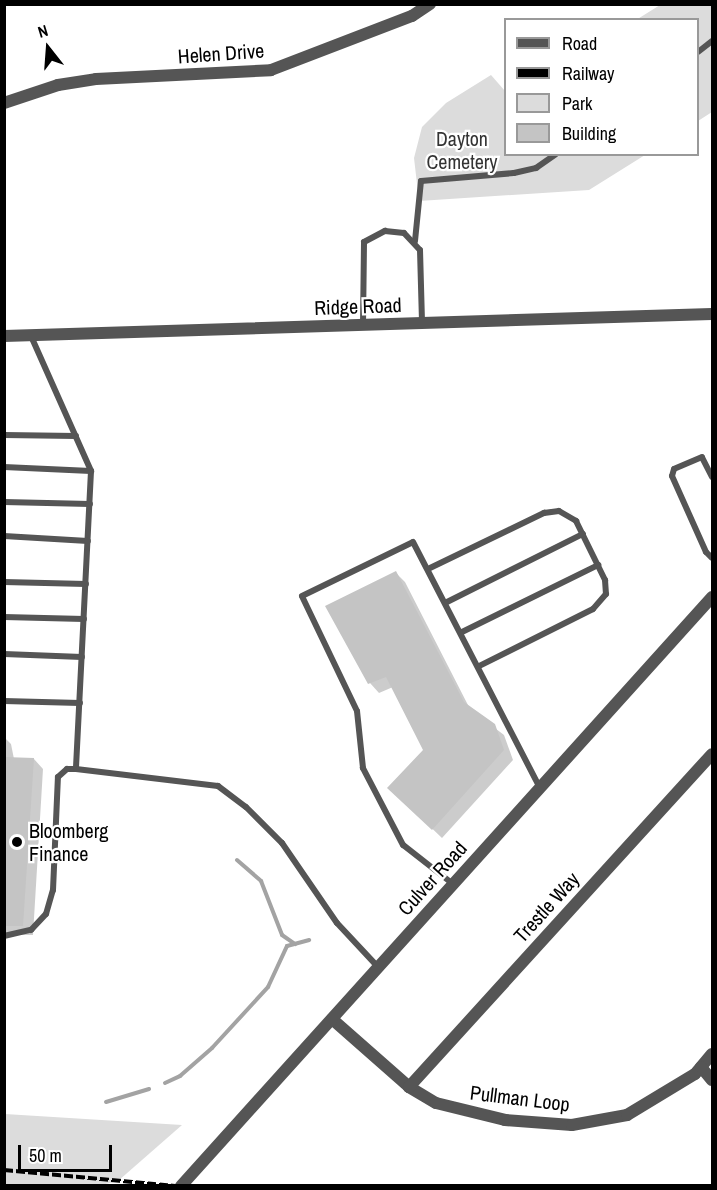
<!DOCTYPE html>
<style>
body{margin:0}
#map{position:relative;width:717px;height:1190px;overflow:hidden;background:#fff;font-family:"Archivo Narrow",sans-serif}
div>[style]{position:absolute}
.green>*{inset:0;background:#dcdcdc}
.shadow>*{inset:0;background:#0003}
.stream>*{height:4px;margin:-2px;padding:0 2px;transform-origin:2px;border-radius:2px;background:#a3a3a3}
.building>*{inset:0;background:#c4c4c4}
.service>*{height:6px;margin:-3px;padding:0 3px;transform-origin:3px;border-radius:3px;background:#555}
.minor>*{height:12px;margin:-6px;padding:0 6px;transform-origin:6px;border-radius:6px;background:#555}
.tertiary>*{height:12px;margin:-6px;padding:0 6px;transform-origin:6px;border-radius:6px;background:#555}
.rail>*{height:4px;margin-top:-2px;transform-origin:0;background:repeating-linear-gradient(90deg,#000 0 9px,transparent 0 12px)}
.dots>*{width:16px;height:16px;translate:-50% -50%;box-sizing:border-box;border:3px solid #fff;border-radius:50%}
span{translate:-50% -50%;white-space:nowrap;text-align:center;line-height:1.15;-webkit-text-stroke:4.5px #fff;paint-order:stroke}
.street-label{font-size:20px;color:#000}
.park-label{font-size:20px;color:#333}
.poi-label{font-size:20px;color:#000}
.left{translate:0 -50%;text-align:left}
.frame{position:absolute;inset:0;border:6px solid #000;pointer-events:none}
.legend{position:absolute;left:504px;top:18px;width:195px;height:138px;box-sizing:border-box;background:#fff;border:2px solid #999;margin:0;padding:8px 10px;list-style:none;font-size:18px;color:#000}
.legend li{display:flex;align-items:center;gap:12px;height:30px}
.legend b{width:30px;border:2px solid #999}
.north{position:absolute;left:18px;top:18px;width:60px;height:60px;-webkit-text-stroke:4px #fff;paint-order:stroke;rotate:343deg;font-size:16px;font-weight:700;line-height:24px;text-align:center;color:#000}
.north::after{content:'';display:block;margin:auto;width:21px;height:27px;background:#000;clip-path:polygon(50% 0,100% 100%,50% 72%,0 100%)}
.scale{position:absolute;left:18px;top:1145px;width:94px;height:27px;box-sizing:border-box;border:3px solid #000;border-top:0;padding-left:8px;font-size:18px;line-height:21px;white-space:nowrap;color:#000;-webkit-text-stroke:4px #fff;paint-order:stroke}
</style>
<div id="map">
<div class="green">
<div style="clip-path:polygon(660px 5px,712px 5px,712px 112px,698px 121px,698px 20px,636px 20px)"></div>
<div style="clip-path:polygon(491px 75px,505px 91px,506px 154px,645px 155px,589px 190px,419px 201px,414px 158px,422px 127px,446px 103px)"></div>
<div style="clip-path:polygon(4px 1114px,5px 1114px,182px 1125px,118px 1181px,97px 1186px,5px 1185px)"></div>
</div>
<div class="shadow">
<div style="clip-path:polygon(396px 573px,405px 582px,470px 709px,504px 735px,513px 760px,442px 838px,399px 797px,425px 751px,393px 687px,379px 693px,370px 683px)"></div>
<div style="clip-path:polygon(4px 737px,11px 744px,14px 759px,34px 759px,43px 769px,33px 935px,4px 935px)"></div>
</div>
<div class="stream">
<div style="left:237px;top:860px;width:32px;rotate:41deg"></div>
<div style="left:261px;top:881px;width:58px;rotate:68.7deg"></div>
<div style="left:282px;top:935px;width:16px;rotate:35deg"></div>
<div style="left:165px;top:1083px;width:17px;rotate:-25deg"></div>
<div style="left:180px;top:1076px;width:43px;rotate:-41.2deg"></div>
<div style="left:212px;top:1048px;width:83px;rotate:-47.4deg"></div>
<div style="left:268px;top:987px;width:45px;rotate:-65.1deg"></div>
<div style="left:287px;top:946px;width:23px;rotate:-15deg"></div>
<div style="left:106px;top:1102px;width:45px;rotate:-16.8deg"></div>
</div>
<div class="building">
<div style="clip-path:polygon(396px 571px,464px 702px,495px 724px,504px 750px,432px 830px,387px 788px,423px 750px,386px 677px,368px 684px,325px 606px)"></div>
<div style="clip-path:polygon(4px 757px,34px 758px,23px 926px,4px 926px)"></div>
</div>
<div class="service">
<div style="left:698px;top:52px;width:18px;rotate:-38deg"></div>
<div style="left:415px;top:241px;width:60px;rotate:-84.3deg"></div>
<div style="left:421px;top:181px;width:93px;rotate:-4.9deg"></div>
<div style="left:514px;top:173px;width:23px;rotate:-13deg"></div>
<div style="left:536px;top:168px;width:24px;rotate:-35deg"></div>
<div style="left:363px;top:325px;width:83px;rotate:-89.3deg"></div>
<div style="left:364px;top:242px;width:24px;rotate:-28deg"></div>
<div style="left:385px;top:231px;width:19px;rotate:6deg"></div>
<div style="left:404px;top:233px;width:23px;rotate:47deg"></div>
<div style="left:420px;top:250px;width:73px;rotate:88.4deg"></div>
<div style="left:31px;top:336px;width:148px;rotate:66deg"></div>
<div style="left:91px;top:471px;width:298px;rotate:92.9deg"></div>
<div style="left:4px;top:435px;width:72px;rotate:0.8deg"></div>
<div style="left:4px;top:467px;width:87px;rotate:2.6deg"></div>
<div style="left:712px;top:477px;width:22px;rotate:-117deg"></div>
<div style="left:702px;top:457px;width:30px;rotate:157deg"></div>
<div style="left:674px;top:469px;width:7px;rotate:106deg"></div>
<div style="left:672px;top:476px;width:83px;rotate:65.9deg"></div>
<div style="left:706px;top:552px;width:8px;rotate:45deg"></div>
<div style="left:4px;top:502px;width:86px;rotate:1.3deg"></div>
<div style="left:4px;top:536px;width:84px;rotate:3.4deg"></div>
<div style="left:430px;top:568px;width:127px;rotate:-25.8deg"></div>
<div style="left:544px;top:513px;width:15px;rotate:-8deg"></div>
<div style="left:559px;top:511px;width:20px;rotate:30deg"></div>
<div style="left:576px;top:521px;width:66px;rotate:63.8deg"></div>
<div style="left:605px;top:580px;width:14px;rotate:86deg"></div>
<div style="left:606px;top:594px;width:20px;rotate:131deg"></div>
<div style="left:593px;top:609px;width:127px;rotate:153.4deg"></div>
<div style="left:4px;top:582px;width:82px;rotate:1.4deg"></div>
<div style="left:447px;top:602px;width:152px;rotate:-26.6deg"></div>
<div style="left:4px;top:617px;width:80px;rotate:1.4deg"></div>
<div style="left:462px;top:632px;width:152px;rotate:-26.2deg"></div>
<div style="left:4px;top:654px;width:78px;rotate:2.2deg"></div>
<div style="left:4px;top:701px;width:76px;rotate:1.5deg"></div>
<div style="left:453px;top:884px;width:63px;rotate:-142deg"></div>
<div style="left:403px;top:845px;width:87px;rotate:-117.5deg"></div>
<div style="left:363px;top:768px;width:57px;rotate:-96deg"></div>
<div style="left:357px;top:711px;width:127px;rotate:-115.6deg"></div>
<div style="left:302px;top:596px;width:123px;rotate:-25.9deg"></div>
<div style="left:413px;top:542px;width:277px;rotate:62.7deg"></div>
<div style="left:4px;top:936px;width:28px;rotate:-13deg"></div>
<div style="left:31px;top:930px;width:22px;rotate:-47deg"></div>
<div style="left:46px;top:914px;width:25px;rotate:-74deg"></div>
<div style="left:53px;top:890px;width:113px;rotate:-87.5deg"></div>
<div style="left:58px;top:777px;width:12px;rotate:-42deg"></div>
<div style="left:67px;top:769px;width:9px"></div>
<div style="left:76px;top:769px;width:143px;rotate:6.8deg"></div>
<div style="left:218px;top:786px;width:35px;rotate:37deg"></div>
<div style="left:246px;top:807px;width:51px;rotate:45deg"></div>
<div style="left:282px;top:843px;width:97px;rotate:55.5deg"></div>
<div style="left:337px;top:923px;width:60px;rotate:47deg"></div>
</div>
<div class="minor">
<div style="left:4px;top:103px;width:57px;rotate:-18.4deg"></div>
<div style="left:58px;top:85px;width:38px;rotate:-9deg"></div>
<div style="left:96px;top:79px;width:175px;rotate:-2.9deg"></div>
<div style="left:271px;top:70px;width:151px;rotate:-21deg"></div>
<div style="left:412px;top:16px;width:22px;rotate:-34deg"></div>
<div style="left:332px;top:1019px;width:103px;rotate:41.4deg"></div>
<div style="left:409px;top:1087px;width:31px;rotate:31deg"></div>
<div style="left:436px;top:1103px;width:71px;rotate:13.8deg"></div>
<div style="left:505px;top:1120px;width:67px;rotate:4.3deg"></div>
<div style="left:572px;top:1125px;width:56px;rotate:-10.3deg"></div>
<div style="left:627px;top:1115px;width:79px;rotate:-31.1deg"></div>
<div style="left:695px;top:1074px;width:26px;rotate:-50deg"></div>
<div style="left:701px;top:1067px;width:17px;rotate:50deg"></div>
<div style="left:409px;top:1087px;width:450px;rotate:-47.7deg"></div>
</div>
<div class="tertiary">
<div style="left:4px;top:336px;width:708px;rotate:-1.78deg"></div>
<div style="left:181px;top:1186px;width:793px;rotate:-47.96deg"></div>
</div>
<div class="rail">
<div style="left:4px;top:1170px;width:172px;rotate:5.3deg"></div>
</div>
<div class="dots">
<div style="left:17px;top:842px;background:#000"></div>
</div>
<div class="street-label">
<span style="left:221px;top:53px;rotate:-4deg">Helen Drive</span>
<span style="left:358px;top:306px;rotate:-2deg">Ridge Road</span>
<span style="left:432px;top:878px;rotate:-48deg">Culver Road</span>
<span style="left:546px;top:907px;rotate:-48deg">Trestle Way</span>
<span style="left:520px;top:1098px;rotate:7deg">Pullman Loop</span>
</div>
<div class="park-label">
<span style="left:462px;top:150px">Dayton<br>Cemetery</span>
</div>
<div class="poi-label">
<span class="left" style="left:29px;top:842px">Bloomberg<br>Finance</span>
</div>
<div class="frame"></div>
<ul class="legend">
<li><b style="height:8px;background:#555"></b>Road</li>
<li><b style="height:8px;background:#000"></b>Railway</li>
<li><b style="height:16px;background:#dcdcdc"></b>Park</li>
<li><b style="height:16px;background:#c4c4c4"></b>Building</li>
</ul>
<div class="north">N</div>
<div class="scale">50 m</div>
</div>
